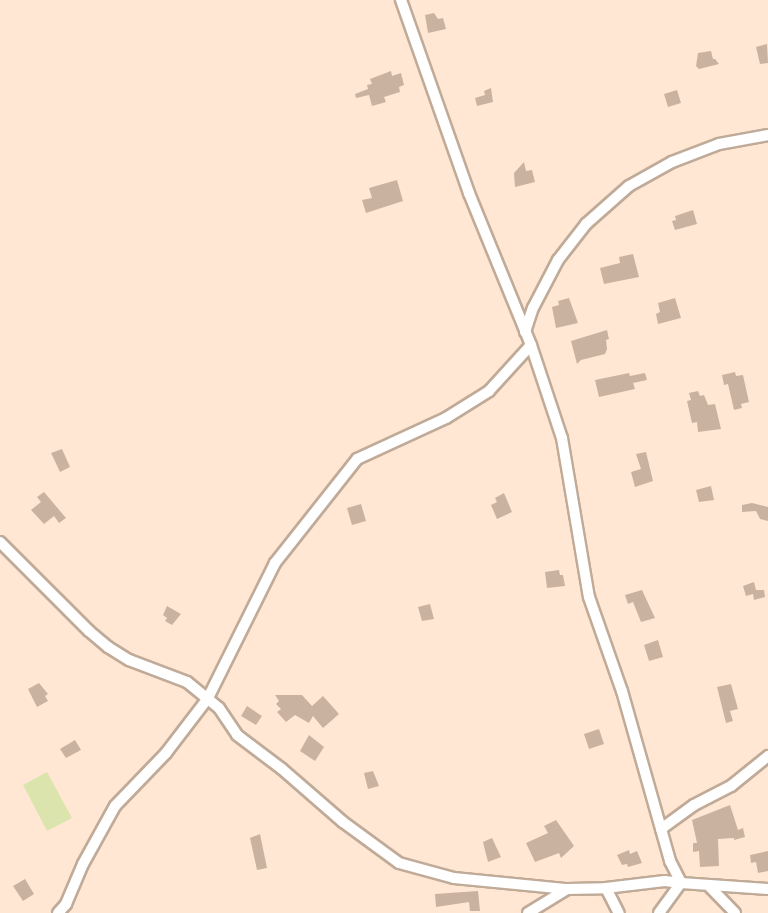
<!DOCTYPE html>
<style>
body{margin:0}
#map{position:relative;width:768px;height:913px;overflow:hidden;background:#ffe7d4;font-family:"Nunito Sans",sans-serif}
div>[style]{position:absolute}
.green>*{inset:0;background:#dce4ad}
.building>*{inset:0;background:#c9b3a0}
.roads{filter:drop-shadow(2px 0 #c0aa98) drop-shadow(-2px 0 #c0aa98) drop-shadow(0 2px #c0aa98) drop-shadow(0 -2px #c0aa98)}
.minor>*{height:10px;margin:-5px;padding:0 5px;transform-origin:5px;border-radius:5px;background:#fff}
span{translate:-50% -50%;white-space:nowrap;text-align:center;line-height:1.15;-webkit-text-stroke:6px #ffe7d4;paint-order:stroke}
</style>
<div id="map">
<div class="green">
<div style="clip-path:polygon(47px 772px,72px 818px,47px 831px,23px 785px)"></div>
</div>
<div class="building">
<div style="clip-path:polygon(434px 13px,438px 19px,443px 18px,446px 29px,428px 33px,425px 15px)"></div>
<div style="clip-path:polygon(767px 44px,768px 63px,760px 64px,756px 47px)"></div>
<div style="clip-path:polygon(711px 51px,713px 59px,715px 59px,719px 64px,699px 69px,696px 66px,698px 53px)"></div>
<div style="clip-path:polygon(391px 71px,392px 76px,401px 73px,404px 85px,399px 87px,400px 92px,384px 97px,386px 102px,372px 106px,369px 95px,356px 98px,355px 94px,368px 89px,367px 85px,372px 84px,370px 79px)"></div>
<div style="clip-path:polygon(491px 88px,493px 102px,477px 106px,475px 98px,485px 95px,484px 91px)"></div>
<div style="clip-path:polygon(677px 90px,681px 103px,668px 107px,664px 94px)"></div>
<div style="clip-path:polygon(524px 162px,526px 171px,532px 170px,535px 182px,515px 187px,514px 173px)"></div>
<div style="clip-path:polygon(397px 180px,403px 201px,366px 213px,362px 200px,372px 198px,369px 188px)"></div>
<div style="clip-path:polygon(693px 210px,697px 224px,675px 230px,672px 221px,676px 220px,675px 216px)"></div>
<div style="clip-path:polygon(633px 254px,639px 277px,604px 284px,600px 268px,620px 263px,619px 257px)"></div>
<div style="clip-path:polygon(569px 298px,578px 323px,556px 328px,552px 307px,559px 305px,558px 301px)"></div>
<div style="clip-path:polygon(675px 298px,681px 318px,658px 324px,656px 314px,660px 312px,658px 303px)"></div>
<div style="clip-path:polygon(607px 330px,609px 339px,606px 340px,607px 349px,605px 354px,581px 360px,577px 364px,571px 341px)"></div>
<div style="clip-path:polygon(735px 372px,736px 376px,743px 375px,749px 402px,741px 404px,742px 408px,734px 410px,728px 384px,724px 385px,722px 375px)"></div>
<div style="clip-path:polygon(629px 373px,630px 376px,645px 373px,647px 380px,633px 383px,635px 389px,599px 397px,595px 380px)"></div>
<div style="clip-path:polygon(698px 391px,700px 396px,704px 395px,708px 405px,715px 404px,721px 429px,698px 432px,697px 422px,692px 423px,687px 401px,691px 400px,689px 393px)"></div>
<div style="clip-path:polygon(62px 449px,70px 467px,60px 472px,51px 453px)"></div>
<div style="clip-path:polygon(646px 452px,653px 481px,635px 487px,631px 472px,641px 469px,636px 454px)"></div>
<div style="clip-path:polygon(711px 486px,714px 500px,699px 502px,696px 490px)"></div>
<div style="clip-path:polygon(44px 492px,66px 518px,59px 523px,54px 516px,44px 524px,31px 510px,41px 502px,37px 497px)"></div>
<div style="clip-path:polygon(504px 493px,512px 512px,497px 519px,491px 505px,497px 502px,495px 498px)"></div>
<div style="clip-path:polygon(752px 503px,768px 507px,768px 521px,760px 519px,756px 511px,742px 512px,742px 505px)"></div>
<div style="clip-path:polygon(361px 504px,366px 521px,352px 525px,347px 508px)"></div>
<div style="clip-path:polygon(559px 570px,560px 575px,563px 575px,565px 586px,547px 588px,545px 572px)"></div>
<div style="clip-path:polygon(754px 582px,756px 590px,764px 590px,765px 597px,754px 600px,753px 594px,746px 596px,743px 586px)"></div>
<div style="clip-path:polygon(642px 590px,655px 618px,641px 622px,633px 602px,628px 604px,625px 595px)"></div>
<div style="clip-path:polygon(430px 604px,434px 619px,422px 621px,418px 607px)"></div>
<div style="clip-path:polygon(167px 606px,181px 614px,172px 625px,165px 621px,167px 618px,163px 615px)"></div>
<div style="clip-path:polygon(658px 640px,663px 657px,649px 661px,644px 645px)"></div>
<div style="clip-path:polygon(39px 683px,48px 694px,45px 696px,48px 701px,37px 707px,28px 689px)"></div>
<div style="clip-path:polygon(731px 684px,738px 709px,730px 711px,733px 721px,726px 723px,717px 687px)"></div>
<div style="clip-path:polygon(275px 695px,302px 695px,312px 706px,323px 696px,339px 714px,323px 728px,313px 716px,309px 723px,295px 715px,286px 722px,277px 712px,281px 709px,276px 704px,279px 701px)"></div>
<div style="clip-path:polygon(247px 706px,262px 716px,256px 725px,241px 716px)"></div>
<div style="clip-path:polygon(599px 729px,604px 744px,589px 749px,584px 734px)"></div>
<div style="clip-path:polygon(309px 735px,324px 747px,315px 761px,300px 751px)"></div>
<div style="clip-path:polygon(75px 740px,81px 750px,66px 758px,60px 749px)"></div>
<div style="clip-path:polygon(373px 771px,379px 786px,368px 789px,364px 773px)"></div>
<div style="clip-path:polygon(730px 805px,738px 830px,743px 828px,745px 837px,734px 840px,734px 838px,718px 839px,719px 866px,700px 867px,699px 851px,693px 852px,693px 843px,697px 843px,692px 820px)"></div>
<div style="clip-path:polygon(556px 820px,574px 846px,561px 858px,559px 853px,535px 862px,526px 843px,548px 833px,544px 826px)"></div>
<div style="clip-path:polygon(260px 834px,267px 868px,257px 870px,250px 838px)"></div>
<div style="clip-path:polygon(492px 838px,501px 857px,488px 862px,483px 842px)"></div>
<div style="clip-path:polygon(629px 850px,630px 854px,637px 851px,642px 863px,628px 867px,627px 864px,622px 865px,617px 855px)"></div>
<div style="clip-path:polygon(768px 851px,768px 871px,758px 873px,756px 862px,751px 863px,750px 855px)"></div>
<div style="clip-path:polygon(25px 879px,34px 894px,23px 901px,13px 886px)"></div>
<div style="clip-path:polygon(478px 891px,480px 911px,470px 911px,469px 902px,436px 907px,435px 894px)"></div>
</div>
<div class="roads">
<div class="minor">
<div style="left:525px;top:332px;width:25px;rotate:-72deg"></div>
<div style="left:533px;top:308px;width:54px;rotate:-62.5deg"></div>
<div style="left:558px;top:260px;width:46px;rotate:-52.1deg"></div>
<div style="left:586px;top:224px;width:57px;rotate:-41.5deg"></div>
<div style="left:629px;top:186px;width:49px;rotate:-29.2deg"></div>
<div style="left:672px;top:162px;width:50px;rotate:-21deg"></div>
<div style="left:719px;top:144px;width:50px;rotate:-10.4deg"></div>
<div style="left:531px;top:345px;width:98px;rotate:71.6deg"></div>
<div style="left:562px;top:438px;width:161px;rotate:80.4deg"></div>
<div style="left:589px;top:597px;width:100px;rotate:70.7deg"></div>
<div style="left:622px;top:691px;width:177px;rotate:74.2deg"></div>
<div style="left:670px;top:861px;width:25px;rotate:63deg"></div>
<div style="left:0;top:542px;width:126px;rotate:45deg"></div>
<div style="left:89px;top:631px;width:25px;rotate:40deg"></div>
<div style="left:108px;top:647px;width:25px;rotate:32deg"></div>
<div style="left:129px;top:660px;width:62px;rotate:20.8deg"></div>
<div style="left:187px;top:682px;width:41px;rotate:39.1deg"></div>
<div style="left:219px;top:708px;width:32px;rotate:56deg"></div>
<div style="left:237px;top:735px;width:56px;rotate:37.1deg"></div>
<div style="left:282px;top:769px;width:81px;rotate:41deg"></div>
<div style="left:343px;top:822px;width:69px;rotate:36.2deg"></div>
<div style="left:399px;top:863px;width:57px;rotate:15.3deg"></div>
<div style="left:454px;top:878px;width:114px;rotate:5.6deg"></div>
<div style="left:567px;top:889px;width:39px;rotate:-1deg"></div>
<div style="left:606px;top:888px;width:59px;rotate:-6.8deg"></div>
<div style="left:665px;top:881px;width:16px;rotate:7deg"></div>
<div style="left:661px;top:829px;width:41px;rotate:-36deg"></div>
<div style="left:694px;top:805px;width:42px;rotate:-27.2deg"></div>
<div style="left:731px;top:786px;width:48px;rotate:-39deg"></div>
<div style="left:710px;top:887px;width:36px;rotate:46deg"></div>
<div style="left:606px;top:888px;width:28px;rotate:63deg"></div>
<div style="left:58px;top:913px;width:12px;rotate:-48deg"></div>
<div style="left:66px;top:904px;width:43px;rotate:-67deg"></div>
<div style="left:83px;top:864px;width:66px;rotate:-61.1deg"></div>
<div style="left:115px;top:806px;width:74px;rotate:-46.1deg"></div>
<div style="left:166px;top:753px;width:69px;rotate:-52.6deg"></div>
<div style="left:208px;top:698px;width:151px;rotate:-63.6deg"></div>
<div style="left:275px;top:563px;width:132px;rotate:-51.7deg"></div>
<div style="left:357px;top:459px;width:98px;rotate:-24.7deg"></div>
<div style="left:446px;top:418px;width:51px;rotate:-32.1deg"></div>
<div style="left:489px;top:391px;width:62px;rotate:-47.6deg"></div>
<div style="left:531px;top:345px;width:164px;rotate:-112.2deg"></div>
<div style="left:469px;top:193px;width:205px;rotate:-109.4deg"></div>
<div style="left:528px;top:913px;width:46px;rotate:-31.6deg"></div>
<div style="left:659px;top:913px;width:37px;rotate:-54deg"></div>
<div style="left:681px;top:883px;width:87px;rotate:3.9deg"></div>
</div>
</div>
</div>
